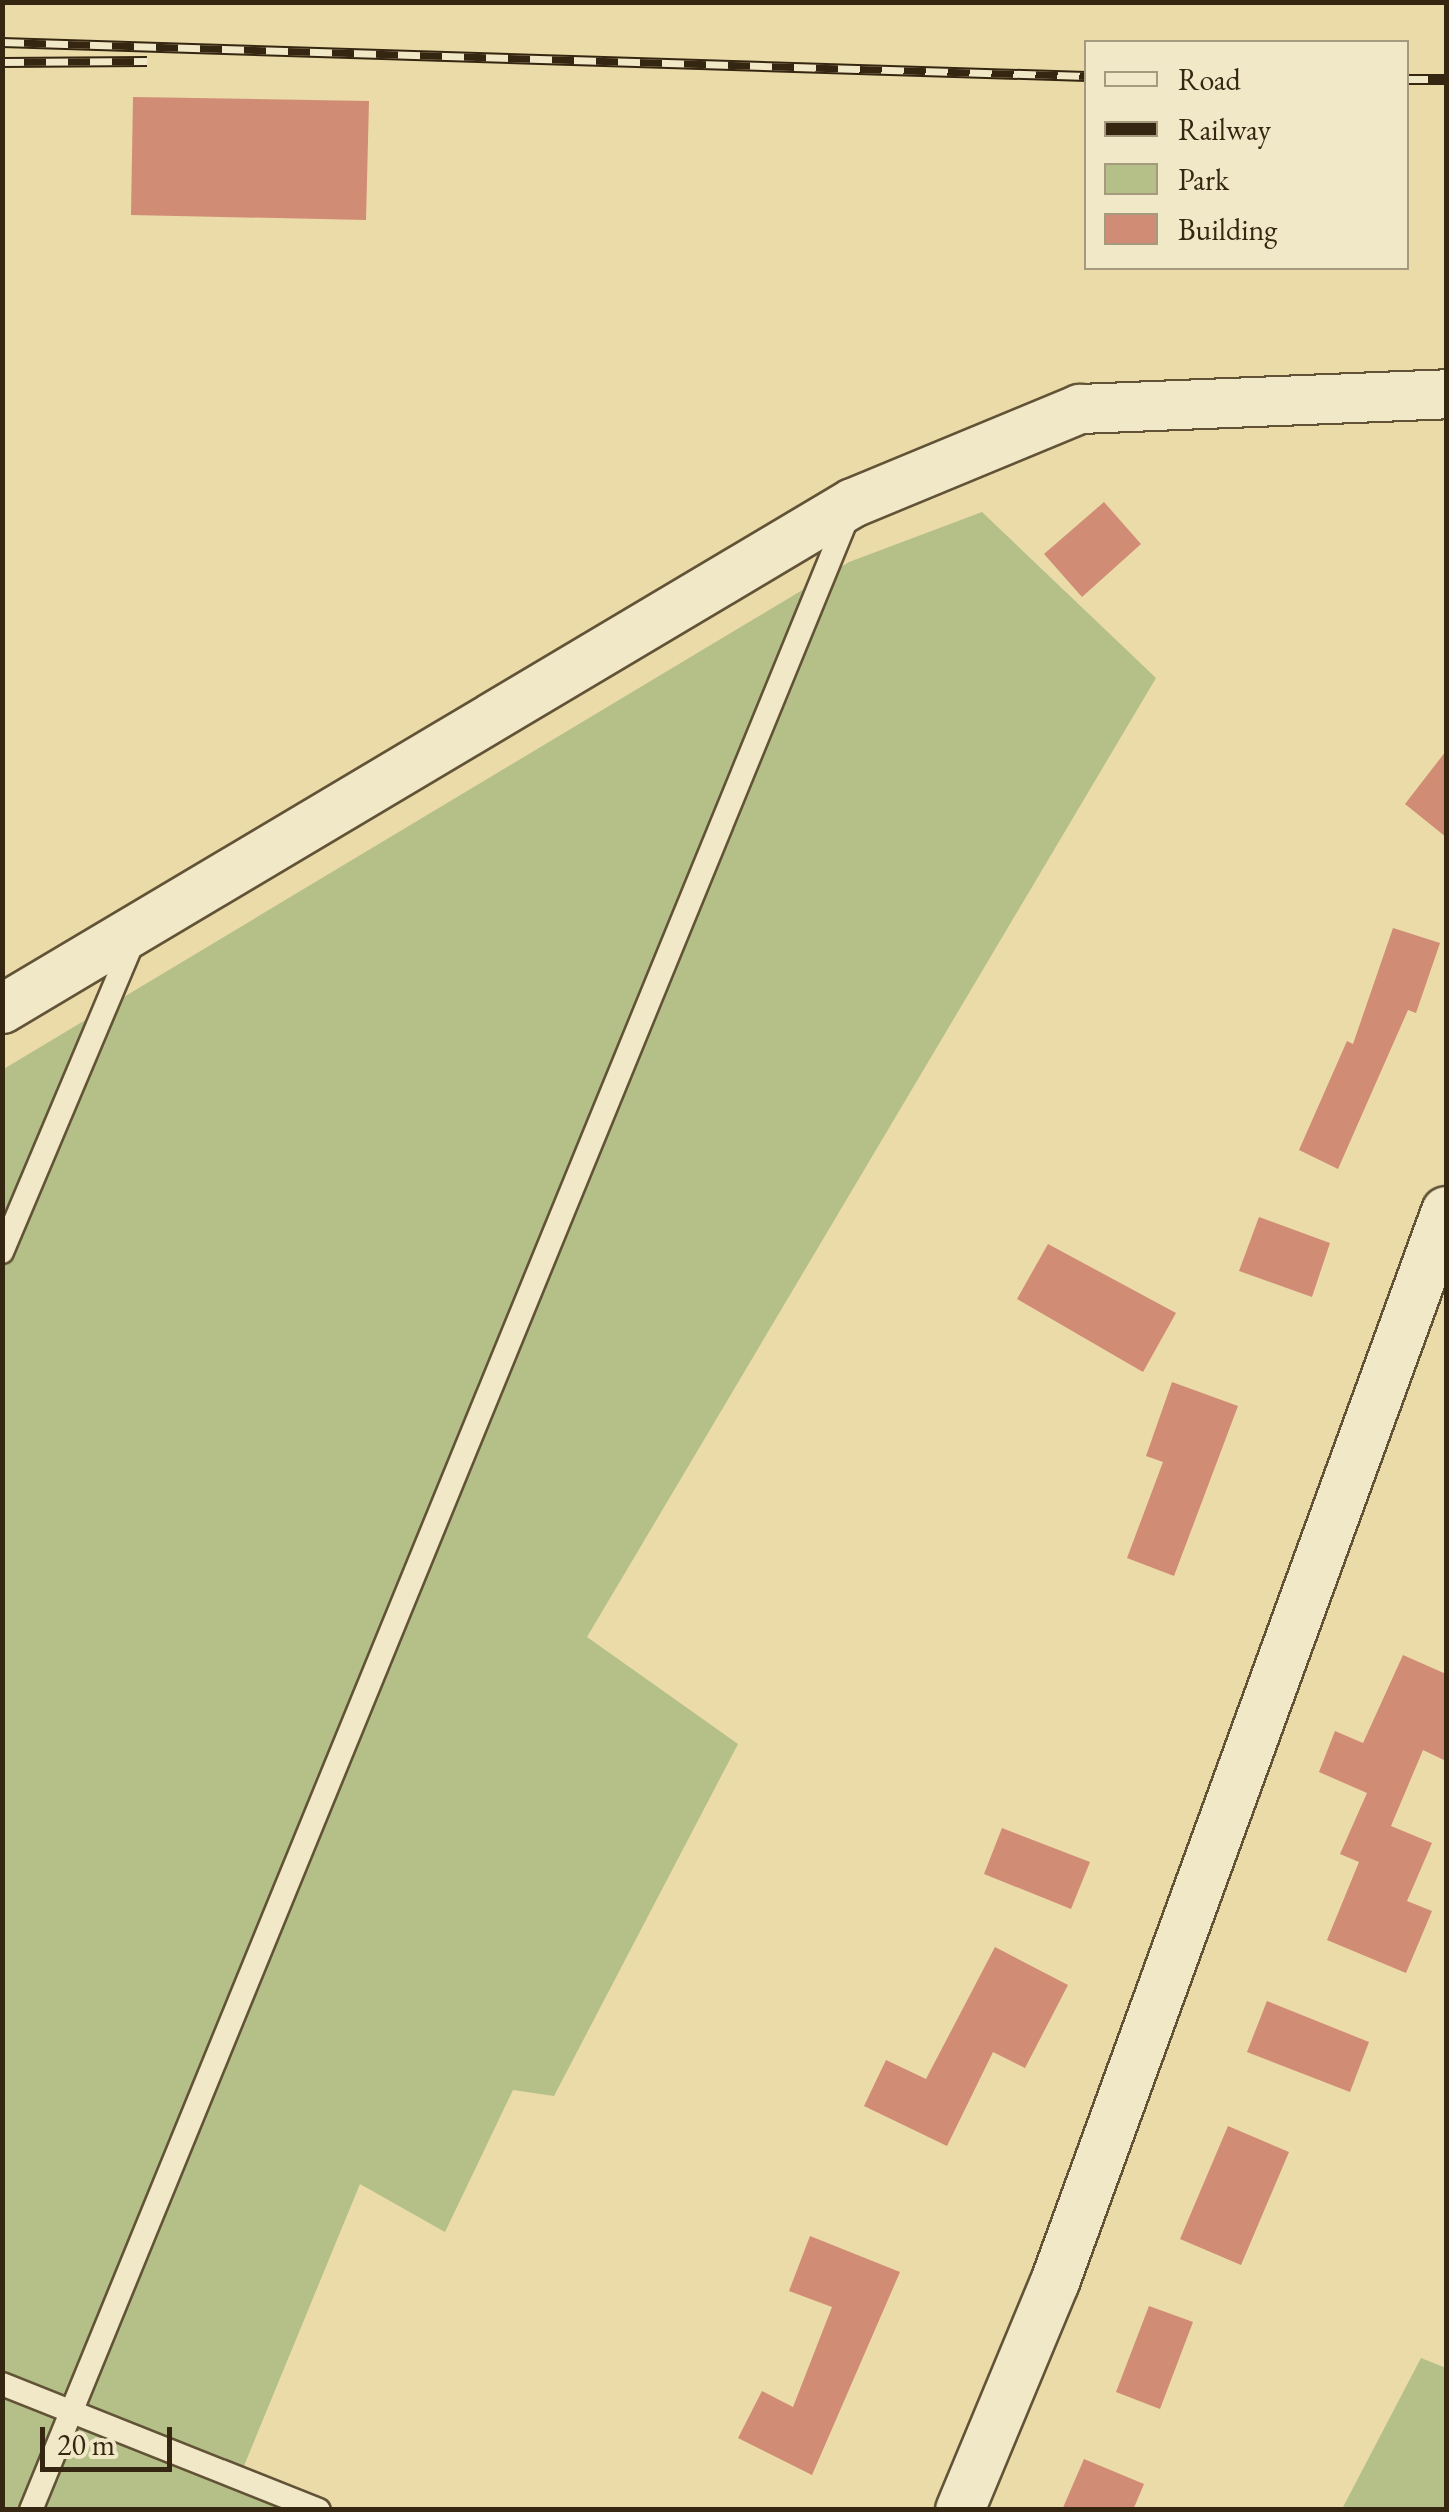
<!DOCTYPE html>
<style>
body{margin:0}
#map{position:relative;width:1449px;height:2512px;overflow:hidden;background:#eadba9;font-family:"EB Garamond",serif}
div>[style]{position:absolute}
.green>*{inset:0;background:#b5c089}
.building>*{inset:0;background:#d18c75}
.roads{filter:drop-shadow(2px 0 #625337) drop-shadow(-2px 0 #625337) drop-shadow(0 2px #625337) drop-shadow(0 -2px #625337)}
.lane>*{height:22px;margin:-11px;padding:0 11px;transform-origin:11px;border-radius:11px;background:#f1e8c7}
.street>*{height:48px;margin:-24px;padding:0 24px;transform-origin:24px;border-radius:24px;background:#f1e8c7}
.rail>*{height:11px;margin-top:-5.5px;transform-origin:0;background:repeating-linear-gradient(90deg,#f1e8c7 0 22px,#352611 0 44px);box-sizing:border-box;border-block:2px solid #352611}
span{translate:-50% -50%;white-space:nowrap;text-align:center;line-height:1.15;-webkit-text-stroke:10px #f1e8c7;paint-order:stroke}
.frame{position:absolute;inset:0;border:5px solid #352611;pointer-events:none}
.legend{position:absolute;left:1084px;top:40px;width:325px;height:230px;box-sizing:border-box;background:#f1e8c7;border:2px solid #a69a7e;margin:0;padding:12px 18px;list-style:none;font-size:30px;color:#352611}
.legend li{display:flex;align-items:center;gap:20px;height:50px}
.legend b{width:50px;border:2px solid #a69a7e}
.scale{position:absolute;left:40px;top:2427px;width:132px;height:45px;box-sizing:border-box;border:5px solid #352611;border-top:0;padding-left:12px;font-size:30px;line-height:35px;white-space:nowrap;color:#352611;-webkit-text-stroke:8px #f1e8c7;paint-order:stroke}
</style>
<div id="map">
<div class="green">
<div style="clip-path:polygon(982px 512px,1156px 678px,587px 1637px,738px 1744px,554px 2096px,513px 2090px,445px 2232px,360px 2184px,239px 2478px,319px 2509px,3px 2509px,2px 1070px,849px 562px)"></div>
<div style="clip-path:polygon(1421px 2358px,1446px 2368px,1446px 2509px,1342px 2509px)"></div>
</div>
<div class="building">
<div style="clip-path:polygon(133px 97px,369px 101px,366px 220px,131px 215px)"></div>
<div style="clip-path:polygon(1104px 502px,1141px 544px,1082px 597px,1044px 554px)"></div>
<div style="clip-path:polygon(1446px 751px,1446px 837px,1405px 804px)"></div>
<div style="clip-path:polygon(1393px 928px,1440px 943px,1416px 1013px,1408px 1010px,1338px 1169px,1299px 1150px,1347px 1041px,1353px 1044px)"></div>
<div style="clip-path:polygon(1259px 1217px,1330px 1243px,1312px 1297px,1239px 1271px)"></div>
<div style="clip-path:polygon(1048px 1244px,1176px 1313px,1143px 1372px,1017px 1299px)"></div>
<div style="clip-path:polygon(1172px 1382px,1238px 1406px,1174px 1576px,1127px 1558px,1163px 1462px,1146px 1456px)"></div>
<div style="clip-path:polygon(1403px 1655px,1446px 1674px,1446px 1761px,1423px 1750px,1391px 1826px,1432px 1843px,1407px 1901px,1432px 1911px,1406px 1973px,1327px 1940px,1359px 1862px,1340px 1854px,1367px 1793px,1319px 1772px,1335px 1731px,1363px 1743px)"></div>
<div style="clip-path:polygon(1002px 1828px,1090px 1862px,1071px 1909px,984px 1874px)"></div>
<div style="clip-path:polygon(995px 1947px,1068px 1985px,1025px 2068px,993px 2052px,947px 2146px,864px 2106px,886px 2060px,926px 2079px)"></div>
<div style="clip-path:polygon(1267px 2001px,1369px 2042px,1350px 2092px,1247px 2052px)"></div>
<div style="clip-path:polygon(1228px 2126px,1289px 2152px,1241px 2265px,1180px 2239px)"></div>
<div style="clip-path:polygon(810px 2236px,900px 2272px,812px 2475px,738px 2438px,762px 2391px,793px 2407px,832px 2307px,789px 2291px)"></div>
<div style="clip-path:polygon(1149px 2306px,1193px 2322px,1160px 2409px,1116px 2392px)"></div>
<div style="clip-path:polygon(1084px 2459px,1144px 2484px,1133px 2510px,1062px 2510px)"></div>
</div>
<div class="roads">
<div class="lane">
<div style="left:2px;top:1252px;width:342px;rotate:-67.1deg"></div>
<div style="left:2px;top:2384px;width:341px;rotate:21.7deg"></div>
<div style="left:31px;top:2510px;width:2157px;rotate:-67.72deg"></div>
</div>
<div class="street">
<div style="left:2px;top:1009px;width:990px;rotate:-30.74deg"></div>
<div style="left:853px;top:503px;width:246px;rotate:-22.5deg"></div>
<div style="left:1080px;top:409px;width:366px;rotate:-2.3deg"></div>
<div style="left:960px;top:2510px;width:247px;rotate:-67.4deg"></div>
<div style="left:1055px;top:2282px;width:1140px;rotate:-69.94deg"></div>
</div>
</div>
<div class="rail">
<div style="left:2px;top:42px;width:1085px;rotate:1.8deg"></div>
<div style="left:2px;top:62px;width:145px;rotate:-0.4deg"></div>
<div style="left:1406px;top:79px;width:40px"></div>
</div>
<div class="frame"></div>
<ul class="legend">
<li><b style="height:12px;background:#f1e8c7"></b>Road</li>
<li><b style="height:12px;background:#352611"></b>Railway</li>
<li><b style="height:28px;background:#b5c089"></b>Park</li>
<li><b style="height:28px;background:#d18c75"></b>Building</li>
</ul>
<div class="scale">20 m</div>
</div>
